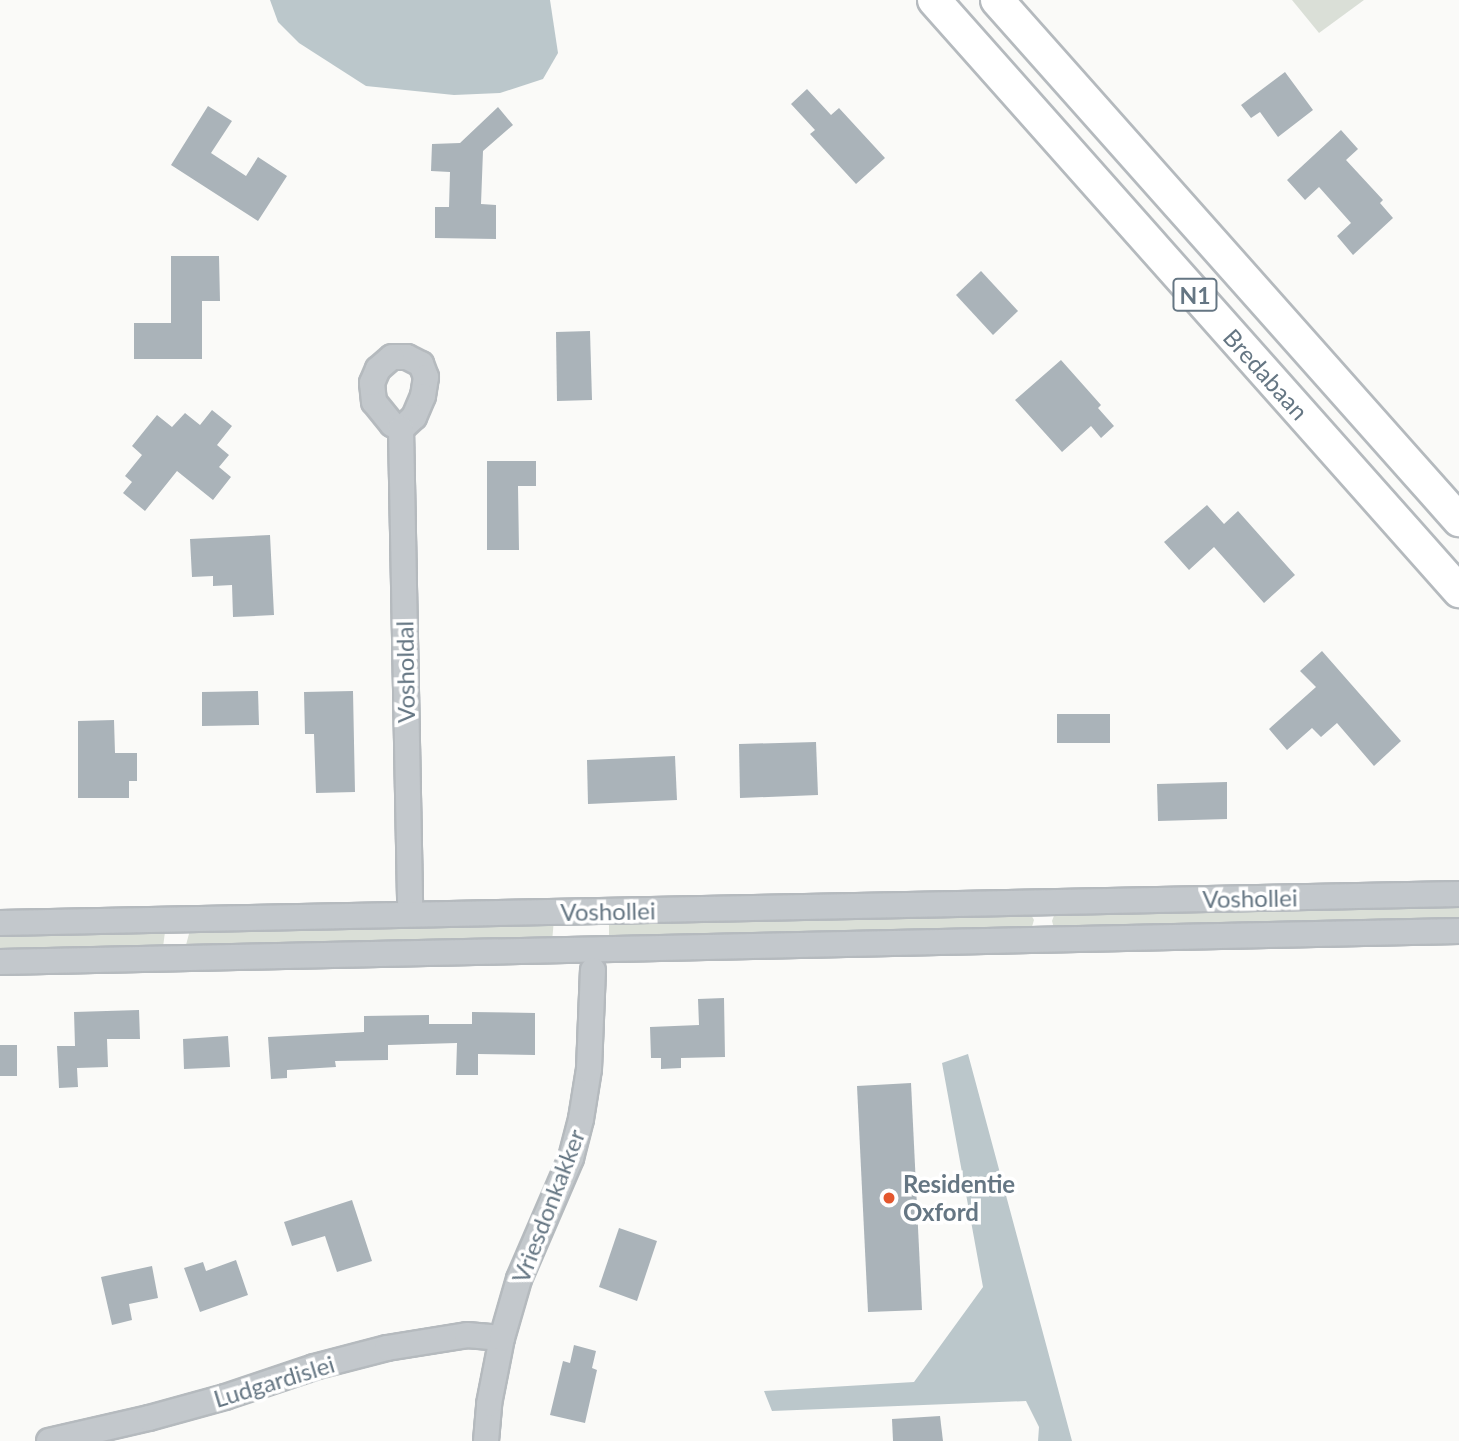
<!DOCTYPE html>
<style>
body{margin:0}
#map{position:relative;width:1459px;height:1441px;overflow:hidden;background:#fafaf8;font-family:Lato,sans-serif}
div>[style]{position:absolute}
.green>*{inset:0;background:#dadfd7}
.water>*{inset:0;background:#bbc7cb}
.building>*{inset:0;background:#aab3b9}
.roads{filter:drop-shadow(2px 0 #b5babe) drop-shadow(-2px 0 #b5babe) drop-shadow(0 2px #b5babe) drop-shadow(0 -2px #b5babe)}
.minor>*{height:24px;margin:-12px;padding:0 12px;transform-origin:12px;border-radius:12px;background:#c3c8cc}
.major>*{height:32px;margin:-16px;padding:0 16px;transform-origin:16px;border-radius:16px;background:#fff}
.dots>*{width:19px;height:19px;translate:-50% -50%;box-sizing:border-box;border:4px solid #fff;border-radius:50%}
span{translate:-50% -50%;white-space:nowrap;text-align:center;line-height:1.15;-webkit-text-stroke:7px #fff;paint-order:stroke}
.shield-label span{padding:2px 5px;background:#fff;border:2px solid;border-radius:5px;-webkit-text-stroke-width:0}
.shield-label{font-size:23px;color:#657683;font-weight:700}
.street-label{font-size:24px;color:#657683}
.poi-label{font-size:24px;color:#657683;font-weight:700}
.left{translate:0 -50%;text-align:left}
</style>
<div id="map">
<div class="green">
<div style="clip-path:polygon(1292px 0,1364px 0,1319px 33px)"></div>
<div style="clip-path:polygon(1459px 902px,1459px 926px,1054px 928px,1052px 921px,1055px 913px)"></div>
<div style="clip-path:polygon(1030px 913px,1034px 920px,1031px 930px,609px 942px,609px 919px)"></div>
<div style="clip-path:polygon(554px 919px,552px 942px,192px 950px,186px 945px,190px 930px)"></div>
<div style="clip-path:polygon(158px 928px,165px 932px,163px 947px,0 954px,0 931px)"></div>
</div>
<div class="water">
<div style="clip-path:polygon(270px 0,550px 0,558px 53px,543px 79px,500px 93px,454px 95px,366px 86px,299px 43px,278px 22px)"></div>
<div style="clip-path:polygon(968px 1054px,1072px 1441px,1038px 1441px,1039px 1427px,1026px 1401px,772px 1411px,764px 1391px,914px 1382px,983px 1287px,942px 1063px)"></div>
</div>
<div class="building">
<div style="clip-path:polygon(1285px 72px,1313px 110px,1278px 137px,1260px 112px,1251px 118px,1241px 105px)"></div>
<div style="clip-path:polygon(807px 89px,831px 115px,839px 108px,885px 158px,856px 184px,810px 134px,815px 130px,791px 104px)"></div>
<div style="clip-path:polygon(208px 106px,232px 121px,211px 153px,246px 176px,258px 157px,287px 176px,258px 221px,171px 165px)"></div>
<div style="clip-path:polygon(498px 107px,513px 125px,483px 151px,481px 204px,496px 205px,496px 239px,435px 238px,435px 207px,449px 207px,450px 172px,431px 171px,432px 144px,460px 143px)"></div>
<div style="clip-path:polygon(1341px 130px,1358px 149px,1346px 160px,1383px 200px,1380px 203px,1393px 218px,1353px 255px,1337px 236px,1351px 223px,1319px 187px,1305px 200px,1287px 180px)"></div>
<div style="clip-path:polygon(171px 256px,219px 256px,220px 301px,202px 301px,202px 359px,134px 359px,134px 323px,171px 323px)"></div>
<div style="clip-path:polygon(981px 271px,1018px 311px,993px 335px,956px 295px)"></div>
<div style="clip-path:polygon(590px 331px,592px 400px,557px 401px,556px 332px)"></div>
<div style="clip-path:polygon(1061px 360px,1101px 405px,1098px 408px,1114px 426px,1101px 438px,1091px 426px,1062px 452px,1015px 400px)"></div>
<div style="clip-path:polygon(212px 410px,232px 426px,217px 445px,229px 455px,219px 467px,231px 477px,213px 500px,177px 471px,145px 511px,123px 493px,132px 482px,125px 476px,142px 455px,132px 446px,157px 415px,172px 427px,185px 413px,200px 425px)"></div>
<div style="clip-path:polygon(487px 461px,536px 461px,536px 486px,518px 486px,519px 550px,487px 550px)"></div>
<div style="clip-path:polygon(1207px 505px,1224px 524px,1238px 511px,1295px 575px,1264px 603px,1214px 547px,1189px 570px,1164px 542px)"></div>
<div style="clip-path:polygon(270px 535px,274px 615px,233px 617px,232px 585px,213px 586px,213px 576px,192px 577px,190px 539px)"></div>
<div style="clip-path:polygon(1322px 651px,1401px 741px,1374px 766px,1337px 723px,1321px 737px,1312px 728px,1287px 750px,1269px 729px,1316px 687px,1300px 671px)"></div>
<div style="clip-path:polygon(258px 691px,259px 725px,202px 726px,202px 692px)"></div>
<div style="clip-path:polygon(353px 691px,355px 792px,316px 793px,314px 734px,305px 734px,304px 692px)"></div>
<div style="clip-path:polygon(1057px 714px,1110px 714px,1110px 743px,1057px 743px)"></div>
<div style="clip-path:polygon(114px 720px,115px 753px,137px 753px,137px 781px,129px 781px,129px 798px,78px 798px,78px 721px)"></div>
<div style="clip-path:polygon(816px 742px,818px 795px,740px 798px,739px 744px)"></div>
<div style="clip-path:polygon(675px 756px,677px 800px,588px 804px,587px 760px)"></div>
<div style="clip-path:polygon(1227px 782px,1227px 819px,1158px 821px,1157px 784px)"></div>
<div style="clip-path:polygon(724px 998px,725px 1057px,681px 1058px,681px 1068px,661px 1069px,661px 1058px,651px 1058px,650px 1027px,699px 1025px,698px 999px)"></div>
<div style="clip-path:polygon(139px 1010px,140px 1039px,107px 1039px,108px 1067px,77px 1068px,78px 1087px,59px 1088px,57px 1046px,75px 1046px,74px 1012px)"></div>
<div style="clip-path:polygon(472px 1012px,535px 1013px,535px 1055px,478px 1054px,478px 1075px,456px 1075px,457px 1043px,388px 1045px,388px 1060px,335px 1061px,336px 1067px,287px 1070px,287px 1078px,271px 1079px,268px 1037px,364px 1032px,364px 1016px,429px 1015px,429px 1024px,472px 1024px)"></div>
<div style="clip-path:polygon(228px 1036px,230px 1067px,184px 1069px,183px 1039px)"></div>
<div style="clip-path:polygon(0 1045px,17px 1045px,17px 1076px,0 1076px)"></div>
<div style="clip-path:polygon(911px 1083px,922px 1310px,868px 1312px,857px 1086px)"></div>
<div style="clip-path:polygon(352px 1200px,372px 1261px,337px 1272px,325px 1236px,292px 1246px,284px 1222px)"></div>
<div style="clip-path:polygon(619px 1228px,657px 1241px,637px 1301px,599px 1287px)"></div>
<div style="clip-path:polygon(236px 1260px,248px 1295px,200px 1312px,184px 1268px,203px 1262px,206px 1271px)"></div>
<div style="clip-path:polygon(152px 1266px,158px 1298px,129px 1304px,132px 1320px,112px 1325px,101px 1277px)"></div>
<div style="clip-path:polygon(574px 1345px,596px 1351px,592px 1368px,597px 1370px,585px 1423px,550px 1415px,563px 1361px,570px 1363px)"></div>
<div style="clip-path:polygon(940px 1416px,943px 1441px,893px 1441px,892px 1419px)"></div>
</div>
<div class="roads">
<div class="minor">
<div style="left:392px;top:357px;width:15px"></div>
<div style="left:407px;top:357px;width:16px;rotate:27deg"></div>
<div style="left:421px;top:364px;width:14px;rotate:69deg"></div>
<div style="left:426px;top:377px;width:19px;rotate:99deg"></div>
<div style="left:423px;top:396px;width:23px;rotate:113deg"></div>
<div style="left:414px;top:417px;width:18px;rotate:137deg"></div>
<div style="left:401px;top:429px;width:10px;rotate:-151deg"></div>
<div style="left:392px;top:424px;width:28px;rotate:-129deg"></div>
<div style="left:374px;top:402px;width:19px;rotate:-96deg"></div>
<div style="left:372px;top:383px;width:15px;rotate:-67deg"></div>
<div style="left:378px;top:369px;width:18px;rotate:-41deg"></div>
<div style="left:401px;top:429px;width:485px;rotate:88.9deg"></div>
<div style="left:0;top:923px;width:1459px;rotate:-1.14deg"></div>
<div style="left:0;top:962px;width:1459px;rotate:-1.22deg"></div>
<div style="left:49px;top:1441px;width:103px;rotate:-13deg"></div>
<div style="left:149px;top:1418px;width:79px;rotate:-15.4deg"></div>
<div style="left:225px;top:1397px;width:94px;rotate:-18.6deg"></div>
<div style="left:314px;top:1367px;width:75px;rotate:-14.6deg"></div>
<div style="left:387px;top:1348px;width:81px;rotate:-9.2deg"></div>
<div style="left:467px;top:1335px;width:35px;rotate:5deg"></div>
<div style="left:486px;top:1441px;width:37px;rotate:-85deg"></div>
<div style="left:489px;top:1404px;width:67px;rotate:-78.9deg"></div>
<div style="left:502px;top:1338px;width:61px;rotate:-73.9deg"></div>
<div style="left:519px;top:1279px;width:132px;rotate:-66.7deg"></div>
<div style="left:571px;top:1158px;width:40px;rotate:-75.6deg"></div>
<div style="left:581px;top:1119px;width:51px;rotate:-80.9deg"></div>
<div style="left:589px;top:1069px;width:99px;rotate:-87.7deg"></div>
</div>
<div class="major">
<div style="left:934px;top:0;width:791px;rotate:48.38deg"></div>
<div style="left:997px;top:0;width:696px;rotate:48.38deg"></div>
</div>
</div>
<div class="dots">
<div style="left:889px;top:1198px;background:#e4572e"></div>
</div>
<div class="shield-label">
<span style="left:1195px;top:295px">N1</span>
</div>
<div class="street-label">
<span style="left:1266px;top:374px;rotate:48deg">Bredabaan</span>
<span style="left:405px;top:672px;rotate:-91deg">Vosholdal</span>
<span style="left:1250px;top:898px;rotate:-1deg">Voshollei</span>
<span style="left:608px;top:911px;rotate:-1deg">Voshollei</span>
<span style="left:548px;top:1206px;rotate:-69deg">Vriesdonkakker</span>
<span style="left:274px;top:1381px;rotate:-17deg">Ludgardislei</span>
</div>
<div class="poi-label">
<span class="left" style="left:903px;top:1198px">Residentie<br>Oxford</span>
</div>
</div>
